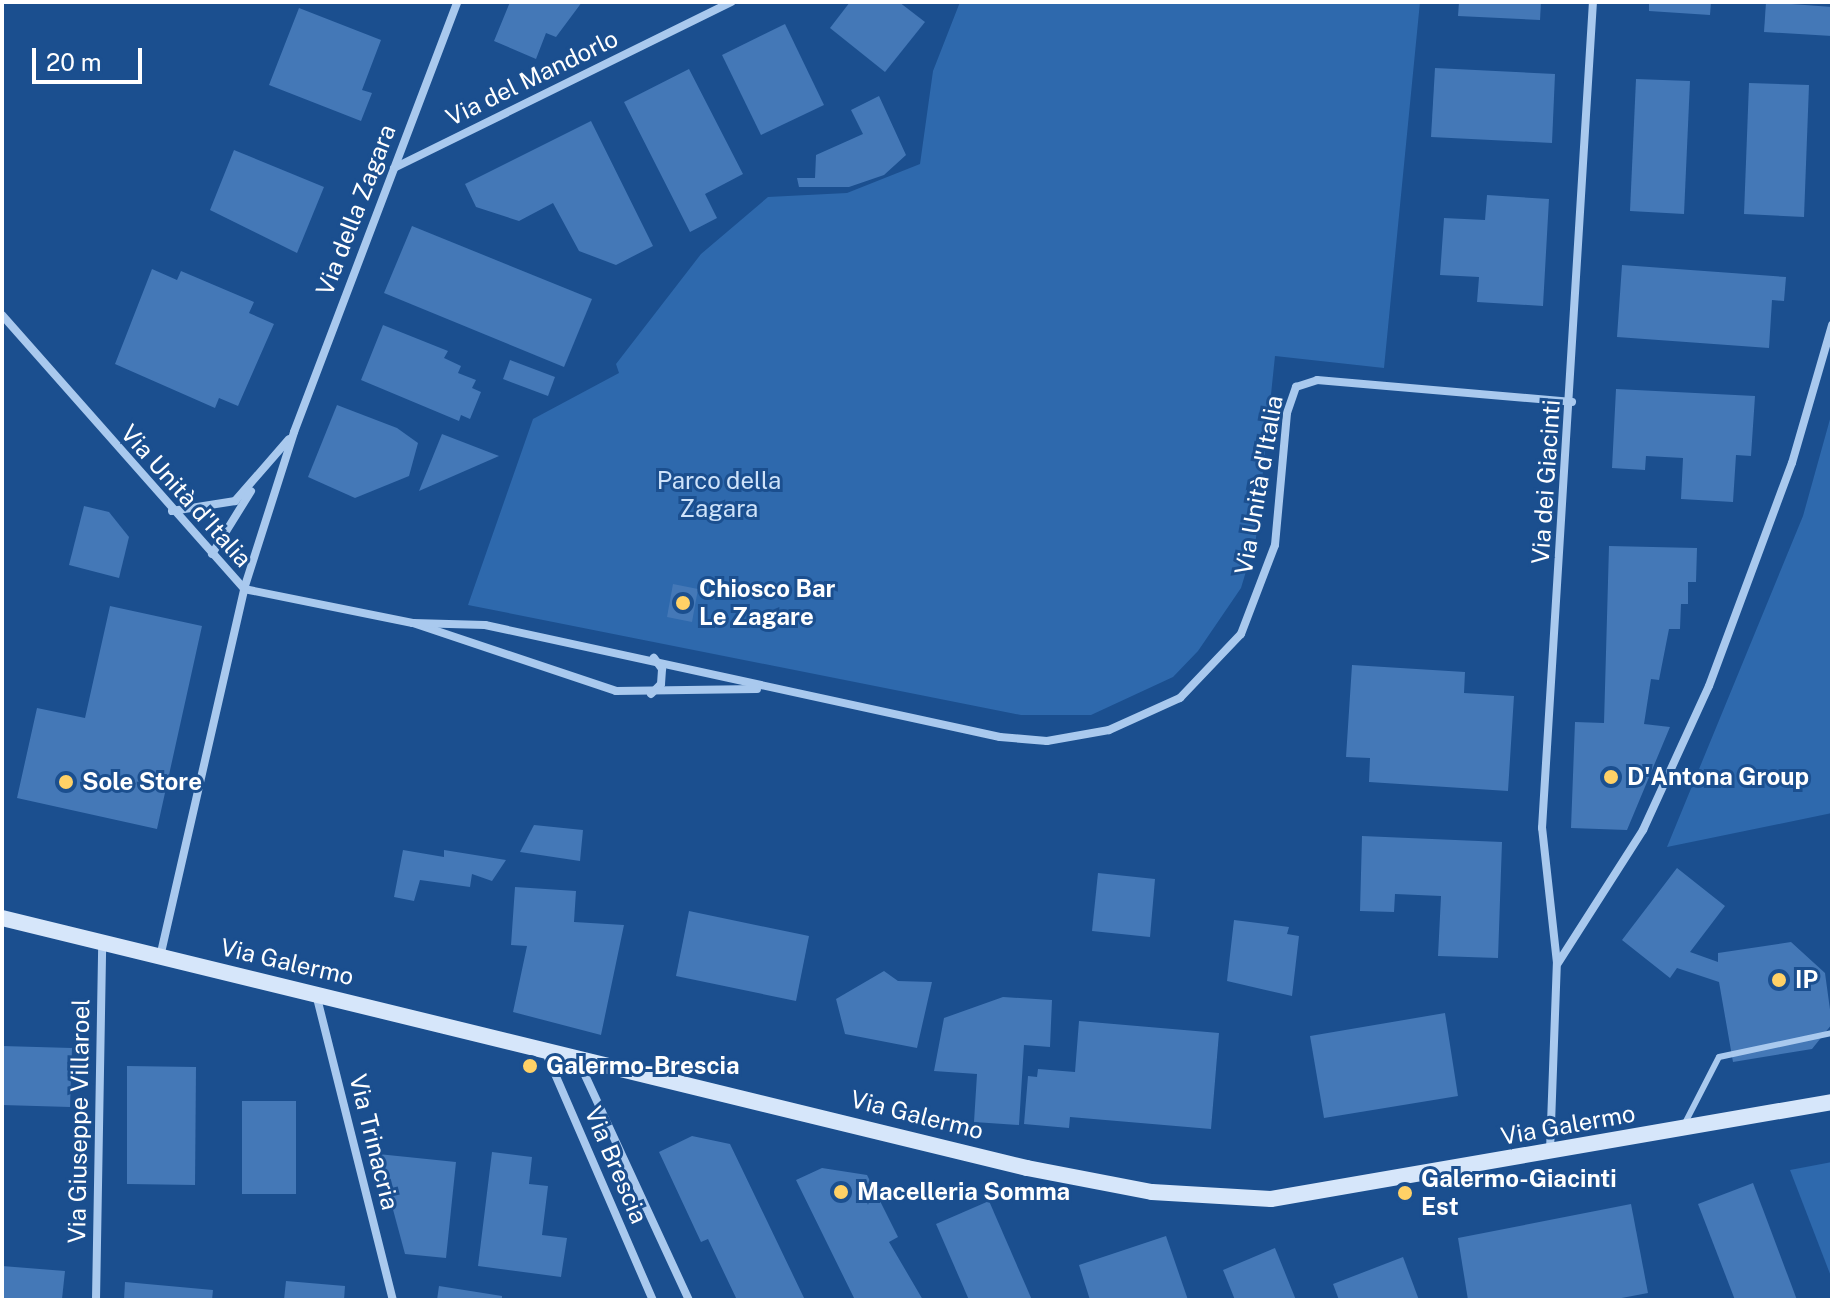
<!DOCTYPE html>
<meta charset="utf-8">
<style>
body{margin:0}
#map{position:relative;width:1834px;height:1302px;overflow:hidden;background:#1b4f8f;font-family:"Public Sans",sans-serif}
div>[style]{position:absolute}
.green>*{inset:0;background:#2e69ad}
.building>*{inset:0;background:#4478b7}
.service>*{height:6px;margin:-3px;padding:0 3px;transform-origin:3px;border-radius:3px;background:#a9c9ee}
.minor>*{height:8px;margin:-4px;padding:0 4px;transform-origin:4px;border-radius:4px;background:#a9c9ee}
.secondary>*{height:16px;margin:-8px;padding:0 8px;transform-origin:8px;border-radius:8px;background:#d6e6fa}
.dots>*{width:22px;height:22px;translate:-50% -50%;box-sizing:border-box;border:4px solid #1b4f8f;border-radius:50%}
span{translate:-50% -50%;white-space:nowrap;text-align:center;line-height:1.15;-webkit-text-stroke:6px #1b4f8f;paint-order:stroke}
.street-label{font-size:24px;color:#fff}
.park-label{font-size:24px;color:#cfe3fa}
.poi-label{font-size:24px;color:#fff;font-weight:700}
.left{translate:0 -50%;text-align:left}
.frame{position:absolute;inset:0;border:4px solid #fff;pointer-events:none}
.scale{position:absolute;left:32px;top:48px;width:110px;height:36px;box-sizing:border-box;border:4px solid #fff;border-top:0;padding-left:10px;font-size:24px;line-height:28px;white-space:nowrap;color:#fff;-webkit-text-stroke:6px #1b4f8f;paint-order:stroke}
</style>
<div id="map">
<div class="green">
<div style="clip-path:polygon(960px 2px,1420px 2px,1384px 368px,1275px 356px,1256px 538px,1241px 588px,1198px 651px,1173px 677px,1091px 715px,1021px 715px,468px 605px,533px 419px,619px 373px,616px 364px,701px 254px,768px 197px,847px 193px,920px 164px,933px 71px)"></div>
<div style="clip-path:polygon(1832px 412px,1832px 813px,1667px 847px,1803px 516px)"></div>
<div style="clip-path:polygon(1832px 1162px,1832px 1279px,1790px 1170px)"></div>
</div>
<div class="building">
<div style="clip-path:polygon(510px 2px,582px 2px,556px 37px,546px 33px,536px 59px,494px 41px)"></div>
<div style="clip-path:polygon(850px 2px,899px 2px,925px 22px,885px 72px,830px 28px)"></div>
<div style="clip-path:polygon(1459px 2px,1541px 2px,1540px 20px,1458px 16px)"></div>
<div style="clip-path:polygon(1649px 2px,1711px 2px,1710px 15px,1649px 11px)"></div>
<div style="clip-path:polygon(1766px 2px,1832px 7px,1832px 36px,1764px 32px)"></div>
<div style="clip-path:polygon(299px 8px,381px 40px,362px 90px,372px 93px,361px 121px,269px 85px)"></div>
<div style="clip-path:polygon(785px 24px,824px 105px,761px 135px,722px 55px)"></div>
<div style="clip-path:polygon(1435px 68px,1555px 74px,1552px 143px,1431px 137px)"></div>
<div style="clip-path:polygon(689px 69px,743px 174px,705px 194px,717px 218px,690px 232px,624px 102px)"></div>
<div style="clip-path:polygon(1636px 79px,1690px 81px,1684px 214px,1630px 211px)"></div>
<div style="clip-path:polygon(1749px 83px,1809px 85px,1804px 217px,1744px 214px)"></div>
<div style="clip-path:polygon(879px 96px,906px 155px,884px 175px,849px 187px,799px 187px,797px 178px,815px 178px,816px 155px,863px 134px,851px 110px)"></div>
<div style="clip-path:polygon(591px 121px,653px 246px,616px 265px,579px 251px,553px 203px,519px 221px,476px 207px,465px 184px)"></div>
<div style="clip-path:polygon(234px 150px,324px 187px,297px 253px,210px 210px)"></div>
<div style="clip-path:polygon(1487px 195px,1549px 199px,1543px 306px,1477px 302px,1479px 277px,1440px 275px,1444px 218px,1485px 220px)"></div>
<div style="clip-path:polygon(412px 226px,592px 299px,564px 367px,384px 293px)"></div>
<div style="clip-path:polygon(1622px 265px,1786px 277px,1784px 301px,1772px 300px,1769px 348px,1617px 337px)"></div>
<div style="clip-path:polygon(152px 269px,177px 280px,181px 271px,254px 302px,249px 313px,274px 324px,238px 406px,219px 398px,215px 408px,115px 364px)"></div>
<div style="clip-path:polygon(383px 325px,448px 351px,444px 358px,461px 366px,458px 373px,476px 380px,472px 388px,481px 392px,470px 419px,461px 415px,459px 421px,361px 380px)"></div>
<div style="clip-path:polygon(510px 360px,555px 377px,548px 396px,503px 379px)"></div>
<div style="clip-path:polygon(1616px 389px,1755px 396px,1751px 456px,1736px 455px,1733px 502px,1681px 499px,1683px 458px,1646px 456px,1645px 470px,1612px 468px)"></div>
<div style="clip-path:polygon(337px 405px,397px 428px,418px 443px,409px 476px,355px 498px,308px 477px)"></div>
<div style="clip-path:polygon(442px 434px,499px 456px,419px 491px)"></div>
<div style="clip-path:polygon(84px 506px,109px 512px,129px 537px,119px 578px,69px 565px)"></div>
<div style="clip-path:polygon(1609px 546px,1697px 548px,1696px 582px,1688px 582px,1688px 604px,1681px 604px,1680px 629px,1669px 629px,1659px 680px,1651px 679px,1644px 724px,1670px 727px,1627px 830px,1571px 828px,1575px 722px,1604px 723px)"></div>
<div style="clip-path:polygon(673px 584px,698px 589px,692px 622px,667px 617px)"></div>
<div style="clip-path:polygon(110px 606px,202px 626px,157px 829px,17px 798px,37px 708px,85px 718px)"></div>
<div style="clip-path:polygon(1352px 665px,1465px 672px,1464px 693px,1514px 696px,1508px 791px,1369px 782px,1370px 758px,1346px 757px)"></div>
<div style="clip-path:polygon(534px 825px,583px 830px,580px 861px,520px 852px)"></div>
<div style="clip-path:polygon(1362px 836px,1502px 842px,1498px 958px,1438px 956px,1441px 896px,1395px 894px,1394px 912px,1360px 911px)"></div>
<div style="clip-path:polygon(403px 850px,444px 857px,444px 850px,506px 860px,492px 881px,472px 874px,470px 887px,420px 880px,414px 901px,394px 897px)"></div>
<div style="clip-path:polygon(1677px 868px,1725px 906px,1690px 952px,1718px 962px,1718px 953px,1791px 942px,1825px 973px,1832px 1024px,1812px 1049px,1733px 1062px,1719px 982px,1677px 968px,1670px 978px,1622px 940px)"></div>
<div style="clip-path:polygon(1098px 873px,1155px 879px,1150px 937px,1092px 931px)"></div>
<div style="clip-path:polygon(515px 887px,576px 891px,574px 922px,624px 925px,601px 1035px,513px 1012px,527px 946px,511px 945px)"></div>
<div style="clip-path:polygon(689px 911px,809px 936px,796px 1001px,676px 976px)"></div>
<div style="clip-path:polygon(1234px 920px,1289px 927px,1287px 934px,1299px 936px,1292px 996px,1227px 981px)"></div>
<div style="clip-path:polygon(884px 971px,898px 981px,932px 982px,917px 1048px,845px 1034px,836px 999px)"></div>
<div style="clip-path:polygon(1003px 997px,1052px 1000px,1050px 1047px,1024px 1045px,1019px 1125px,974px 1122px,977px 1074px,934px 1071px,944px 1018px)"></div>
<div style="clip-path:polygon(1445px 1013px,1458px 1096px,1324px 1118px,1310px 1036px)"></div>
<div style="clip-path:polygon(1079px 1021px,1219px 1033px,1211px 1129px,1070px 1117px,1069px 1128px,1024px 1124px,1028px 1076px,1037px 1077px,1038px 1069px,1075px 1072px)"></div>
<div style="clip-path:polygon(2px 1046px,72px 1048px,70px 1107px,2px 1105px)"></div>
<div style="clip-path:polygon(127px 1066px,196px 1067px,195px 1185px,127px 1184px)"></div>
<div style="clip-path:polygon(242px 1101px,296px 1101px,296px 1194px,242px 1194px)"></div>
<div style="clip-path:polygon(692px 1136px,730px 1144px,805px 1300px,737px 1300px,708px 1239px,701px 1242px,659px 1152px)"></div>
<div style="clip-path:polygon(492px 1152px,532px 1157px,529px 1184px,548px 1186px,542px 1235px,567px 1238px,561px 1277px,478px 1266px)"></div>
<div style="clip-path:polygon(378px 1154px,456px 1162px,446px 1258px,405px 1254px)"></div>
<div style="clip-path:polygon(822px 1168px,867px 1175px,898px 1237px,889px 1242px,923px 1300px,855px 1300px,796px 1180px)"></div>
<div style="clip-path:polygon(1753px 1183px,1797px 1300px,1735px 1300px,1698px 1204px)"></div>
<div style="clip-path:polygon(989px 1201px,1032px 1300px,969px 1300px,936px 1224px)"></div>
<div style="clip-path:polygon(1631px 1204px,1648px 1293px,1611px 1300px,1468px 1300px,1458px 1238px)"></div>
<div style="clip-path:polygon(1166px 1236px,1188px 1300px,1090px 1300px,1079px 1265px)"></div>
<div style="clip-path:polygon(1275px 1248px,1296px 1300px,1235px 1300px,1223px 1270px)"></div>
<div style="clip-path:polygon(1403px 1257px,1419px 1300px,1339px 1300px,1333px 1284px)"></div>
<div style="clip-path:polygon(2px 1266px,65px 1271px,62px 1299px,2px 1300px)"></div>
<div style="clip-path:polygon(286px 1281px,345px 1286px,344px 1300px,284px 1300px)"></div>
<div style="clip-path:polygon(125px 1282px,213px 1290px,212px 1300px,124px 1300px)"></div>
<div style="clip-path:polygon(439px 1286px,502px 1296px,502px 1300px,437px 1300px)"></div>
</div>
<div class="service">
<div style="left:1684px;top:1125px;width:76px;rotate:-62.8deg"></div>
<div style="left:1719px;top:1057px;width:116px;rotate:-12deg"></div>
</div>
<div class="minor">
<div style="left:394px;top:168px;width:376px;rotate:-26.2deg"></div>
<div style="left:2px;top:315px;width:366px;rotate:48.5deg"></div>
<div style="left:244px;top:589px;width:172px;rotate:11.4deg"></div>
<div style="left:413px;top:623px;width:214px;rotate:18.5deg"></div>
<div style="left:616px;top:691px;width:141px;rotate:-0.8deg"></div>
<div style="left:172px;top:511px;width:64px;rotate:-9deg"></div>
<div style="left:235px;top:501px;width:82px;rotate:-48.9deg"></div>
<div style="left:212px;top:554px;width:74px;rotate:-58.2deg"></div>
<div style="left:413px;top:623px;width:72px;rotate:1.6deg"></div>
<div style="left:485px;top:625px;width:527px;rotate:12.27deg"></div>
<div style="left:1000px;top:737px;width:47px;rotate:4.9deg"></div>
<div style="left:1047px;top:741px;width:63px;rotate:-10.1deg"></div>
<div style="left:1109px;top:730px;width:78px;rotate:-24.3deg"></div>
<div style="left:1180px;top:698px;width:88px;rotate:-46.4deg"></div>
<div style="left:1241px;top:634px;width:95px;rotate:-69.1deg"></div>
<div style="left:1275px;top:545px;width:133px;rotate:-84.8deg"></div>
<div style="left:1287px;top:413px;width:28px;rotate:-71deg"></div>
<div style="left:1296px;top:387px;width:22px;rotate:-18deg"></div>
<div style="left:1317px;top:380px;width:256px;rotate:4.9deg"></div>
<div style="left:651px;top:694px;width:14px;rotate:-45deg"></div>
<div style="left:661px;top:684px;width:15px;rotate:-86deg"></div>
<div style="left:662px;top:669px;width:14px;rotate:-126deg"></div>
<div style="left:160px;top:957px;width:377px;rotate:-77.1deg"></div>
<div style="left:244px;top:589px;width:165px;rotate:-72.3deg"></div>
<div style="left:294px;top:432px;width:460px;rotate:-69.2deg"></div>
<div style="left:1558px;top:963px;width:158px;rotate:-57.4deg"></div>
<div style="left:1643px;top:830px;width:158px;rotate:-65.4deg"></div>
<div style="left:1709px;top:686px;width:238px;rotate:-69.6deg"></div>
<div style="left:1792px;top:463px;width:144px;rotate:-73.8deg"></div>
<div style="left:316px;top:994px;width:316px;rotate:75.9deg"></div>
<div style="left:545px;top:1051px;width:271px;rotate:66.6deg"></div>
<div style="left:578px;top:1060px;width:264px;rotate:65.2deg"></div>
<div style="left:1550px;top:1151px;width:188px;rotate:-87.9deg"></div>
<div style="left:1557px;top:963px;width:136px;rotate:-96.3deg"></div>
<div style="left:1542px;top:828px;width:828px;rotate:-86.47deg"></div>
<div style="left:96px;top:1300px;width:357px;rotate:-89deg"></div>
</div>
<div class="secondary">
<div style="left:2px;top:918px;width:1055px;rotate:13.71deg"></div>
<div style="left:1027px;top:1168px;width:127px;rotate:10.9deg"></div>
<div style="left:1152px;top:1192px;width:119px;rotate:3.4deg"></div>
<div style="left:1271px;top:1199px;width:569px;rotate:-9.81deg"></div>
</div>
<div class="dots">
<div style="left:683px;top:603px;background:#ffd166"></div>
<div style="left:1611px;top:777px;background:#ffd166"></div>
<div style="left:66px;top:782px;background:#ffd166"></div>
<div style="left:1779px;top:980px;background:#ffd166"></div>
<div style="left:530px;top:1066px;background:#ffd166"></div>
<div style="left:841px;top:1192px;background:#ffd166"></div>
<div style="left:1405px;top:1193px;background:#ffd166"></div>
</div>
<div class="street-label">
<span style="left:532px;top:78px;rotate:-26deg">Via del Mandorlo</span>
<span style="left:356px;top:210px;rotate:-69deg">Via della Zagara</span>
<span style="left:1546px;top:482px;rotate:-86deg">Via dei Giacinti</span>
<span style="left:1259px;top:485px;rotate:-80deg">Via Unità d'Italia</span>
<span style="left:186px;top:496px;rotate:48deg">Via Unità d'Italia</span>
<span style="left:287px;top:962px;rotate:13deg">Via Galermo</span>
<span style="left:917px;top:1115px;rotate:14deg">Via Galermo</span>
<span style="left:79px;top:1121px;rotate:-89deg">Via Giuseppe Villaroel</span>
<span style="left:1568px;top:1125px;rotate:-10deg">Via Galermo</span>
<span style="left:374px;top:1142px;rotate:76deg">Via Trinacria</span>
<span style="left:616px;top:1165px;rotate:67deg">Via Brescia</span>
</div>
<div class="park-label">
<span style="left:719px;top:495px">Parco della<br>Zagara</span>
</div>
<div class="poi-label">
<span class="left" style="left:699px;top:603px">Chiosco Bar<br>Le Zagare</span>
<span class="left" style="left:1627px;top:777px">D'Antona Group</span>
<span class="left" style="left:82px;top:782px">Sole Store</span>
<span class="left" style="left:1795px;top:980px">IP</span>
<span class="left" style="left:546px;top:1066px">Galermo-Brescia</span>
<span class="left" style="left:1421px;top:1193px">Galermo-Giacinti<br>Est</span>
<span class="left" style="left:857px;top:1192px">Macelleria Somma</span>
</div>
<div class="frame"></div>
<div class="scale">20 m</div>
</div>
